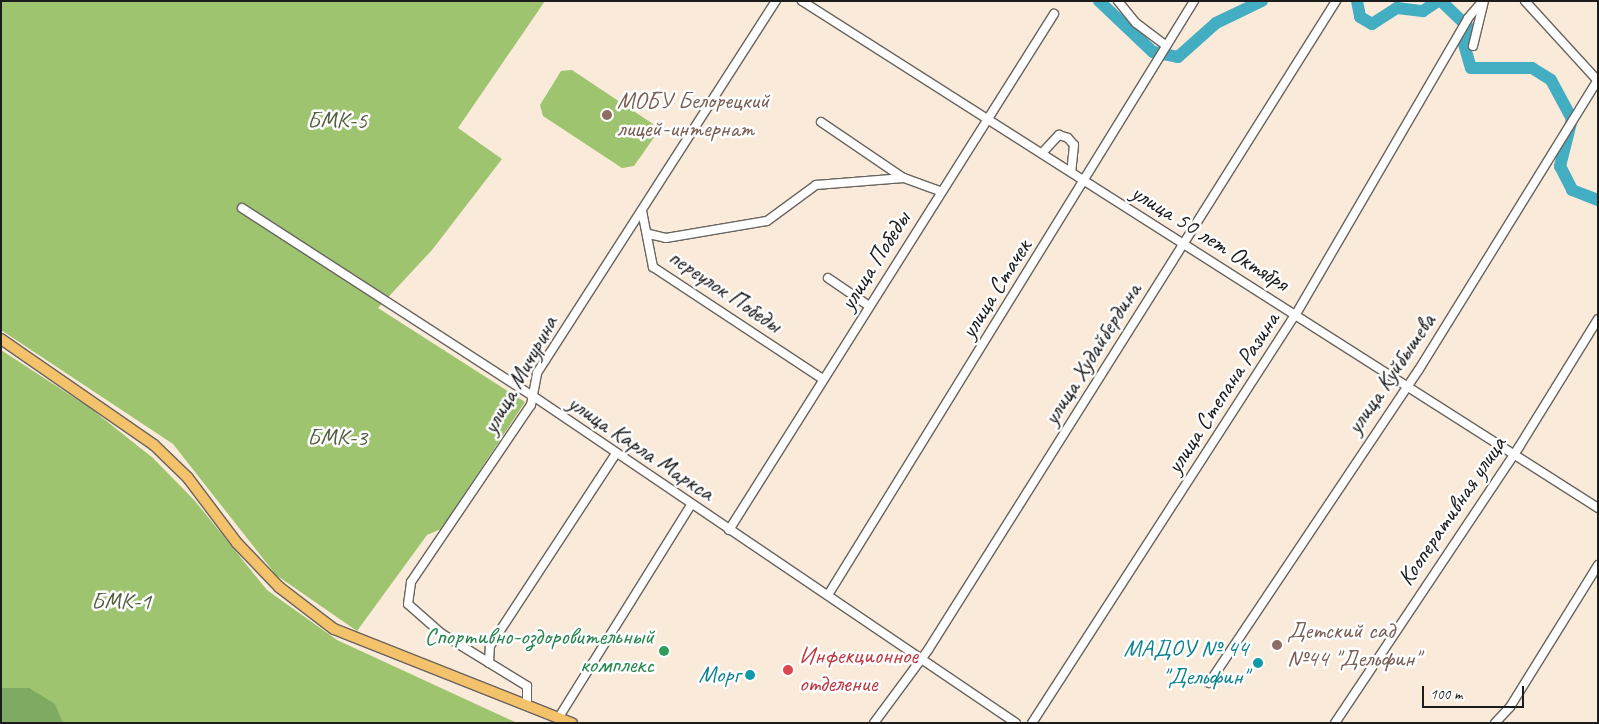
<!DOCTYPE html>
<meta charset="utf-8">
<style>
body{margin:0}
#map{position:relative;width:1599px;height:724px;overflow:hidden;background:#f9eada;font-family:Caveat,sans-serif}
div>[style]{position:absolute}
.green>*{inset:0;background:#9ec46f}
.forest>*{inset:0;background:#7eaa62}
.river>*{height:12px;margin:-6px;padding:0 6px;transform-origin:6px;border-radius:6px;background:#43aec2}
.roads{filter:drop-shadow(1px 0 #69645e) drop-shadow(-1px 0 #69645e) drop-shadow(0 1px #69645e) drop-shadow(0 -1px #69645e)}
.minor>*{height:8px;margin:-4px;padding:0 4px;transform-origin:4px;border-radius:4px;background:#fff}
.major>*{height:10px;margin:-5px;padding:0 5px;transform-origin:5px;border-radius:5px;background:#f4c26a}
.dots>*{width:14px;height:14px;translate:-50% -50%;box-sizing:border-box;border:2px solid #fff;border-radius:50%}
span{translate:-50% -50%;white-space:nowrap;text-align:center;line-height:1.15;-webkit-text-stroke:5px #fff;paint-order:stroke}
.education-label{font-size:24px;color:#785e54}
.left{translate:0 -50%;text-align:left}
.park-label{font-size:24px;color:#505f3d}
.street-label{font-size:24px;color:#1c1c1c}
.leisure-label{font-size:24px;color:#27864d}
.right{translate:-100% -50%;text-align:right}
.culture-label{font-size:24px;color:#0d838f}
.health-label{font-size:24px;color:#be3a42}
.frame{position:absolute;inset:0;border:2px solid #1c1c1c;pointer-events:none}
.scale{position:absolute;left:1422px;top:686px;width:102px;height:22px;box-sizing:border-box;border:2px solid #1c1c1c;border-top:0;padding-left:6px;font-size:15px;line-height:18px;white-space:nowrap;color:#1c1c1c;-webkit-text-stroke:4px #fff;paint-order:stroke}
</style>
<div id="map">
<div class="green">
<div style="clip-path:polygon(1px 1px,545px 1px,458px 128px,502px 159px,432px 250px,378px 308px,525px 402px,441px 529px,427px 535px,357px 631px,276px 575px,173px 444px,1px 330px)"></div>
<div style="clip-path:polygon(572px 70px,653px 124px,655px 136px,634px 166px,622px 168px,543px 116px,540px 105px,561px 71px)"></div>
<div style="clip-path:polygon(1px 350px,90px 408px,153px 458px,195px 501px,267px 590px,337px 640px,517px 723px,1px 723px)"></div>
</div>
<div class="forest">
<div style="clip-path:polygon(1px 688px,29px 688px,55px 704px,63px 723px,1px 723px)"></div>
</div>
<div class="river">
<div style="left:1099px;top:1px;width:74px;rotate:43.4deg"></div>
<div style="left:1153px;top:52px;width:25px;rotate:11deg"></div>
<div style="left:1178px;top:57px;width:51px;rotate:-41.8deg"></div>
<div style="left:1216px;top:23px;width:51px;rotate:-25.6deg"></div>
<div style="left:1357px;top:1px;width:16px;rotate:79deg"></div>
<div style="left:1360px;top:17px;width:14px;rotate:30deg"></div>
<div style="left:1372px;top:24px;width:30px;rotate:-33deg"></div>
<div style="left:1397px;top:8px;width:26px;rotate:7deg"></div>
<div style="left:1423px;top:11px;width:18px;rotate:-34deg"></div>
<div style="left:1441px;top:1px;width:40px;rotate:44deg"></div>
<div style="left:1470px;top:29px;width:16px;rotate:112deg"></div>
<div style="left:1464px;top:44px;width:25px;rotate:74deg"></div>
<div style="left:1471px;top:68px;width:61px"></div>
<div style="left:1532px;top:68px;width:22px;rotate:32deg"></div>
<div style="left:1551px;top:80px;width:44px;rotate:61.7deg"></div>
<div style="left:1572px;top:119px;width:49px;rotate:104.3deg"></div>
<div style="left:1560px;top:166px;width:27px;rotate:63deg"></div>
<div style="left:1572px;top:190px;width:28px;rotate:21deg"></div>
</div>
<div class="roads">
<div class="minor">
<div style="left:802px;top:1px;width:944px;rotate:32.49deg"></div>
<div style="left:1118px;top:1px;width:28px;rotate:51deg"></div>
<div style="left:1136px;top:23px;width:38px;rotate:37deg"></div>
<div style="left:1525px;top:1px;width:108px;rotate:47.6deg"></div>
<div style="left:1473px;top:46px;width:46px;rotate:-76.3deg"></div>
<div style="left:821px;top:122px;width:98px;rotate:34.2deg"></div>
<div style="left:1042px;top:153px;width:25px;rotate:-47deg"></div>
<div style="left:1059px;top:135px;width:9px;rotate:18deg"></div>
<div style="left:1068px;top:138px;width:9px;rotate:49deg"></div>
<div style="left:1074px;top:145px;width:27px;rotate:96deg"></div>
<div style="left:242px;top:208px;width:346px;rotate:32.9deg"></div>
<div style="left:533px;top:396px;width:583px;rotate:34.1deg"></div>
<div style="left:642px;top:211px;width:57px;rotate:78.9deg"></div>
<div style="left:653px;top:267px;width:204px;rotate:33.4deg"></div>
<div style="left:649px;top:234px;width:17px;rotate:13deg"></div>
<div style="left:666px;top:238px;width:102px;rotate:-9.6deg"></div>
<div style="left:767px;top:221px;width:61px;rotate:-36.3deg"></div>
<div style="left:816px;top:185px;width:88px;rotate:-4.5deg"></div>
<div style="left:904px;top:178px;width:38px;rotate:20deg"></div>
<div style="left:828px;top:278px;width:50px;rotate:34.3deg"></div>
<div style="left:729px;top:530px;width:610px;rotate:-57.8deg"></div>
<div style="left:828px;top:595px;width:698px;rotate:-58.36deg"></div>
<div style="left:489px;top:663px;width:17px;rotate:-87deg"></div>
<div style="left:490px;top:646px;width:228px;rotate:-56.8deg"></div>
<div style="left:1209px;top:683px;width:376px;rotate:-56.2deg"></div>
<div style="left:1418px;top:371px;width:341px;rotate:-58.3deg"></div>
<div style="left:527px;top:706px;width:20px;rotate:-90deg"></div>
<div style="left:527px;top:686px;width:100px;rotate:-148.5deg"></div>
<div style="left:442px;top:634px;width:45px;rotate:-138.6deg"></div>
<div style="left:408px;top:604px;width:22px;rotate:-82deg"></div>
<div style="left:411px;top:582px;width:214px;rotate:-55.9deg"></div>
<div style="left:531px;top:405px;width:33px;rotate:-79deg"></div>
<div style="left:537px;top:373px;width:442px;rotate:-57.3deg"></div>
<div style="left:559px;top:717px;width:250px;rotate:-58.1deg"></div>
<div style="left:874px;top:723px;width:91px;rotate:-53.5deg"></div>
<div style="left:928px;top:650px;width:767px;rotate:-57.84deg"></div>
<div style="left:1032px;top:723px;width:487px;rotate:-57.2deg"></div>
<div style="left:1296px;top:314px;width:342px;rotate:-59.8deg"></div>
<div style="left:1468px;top:18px;width:23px;rotate:-49deg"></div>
<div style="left:1335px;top:723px;width:332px;rotate:-56.3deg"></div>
<div style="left:1519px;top:447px;width:150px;rotate:-58.3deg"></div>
<div style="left:1495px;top:723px;width:22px;rotate:-47deg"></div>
<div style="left:1510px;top:707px;width:167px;rotate:-58.2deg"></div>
</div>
<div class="major">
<div style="left:1px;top:339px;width:186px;rotate:34.7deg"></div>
<div style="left:154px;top:445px;width:47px;rotate:44.1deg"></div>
<div style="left:188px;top:478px;width:81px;rotate:53deg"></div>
<div style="left:237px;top:543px;width:61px;rotate:46.3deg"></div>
<div style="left:279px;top:587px;width:69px;rotate:37.4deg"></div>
<div style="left:334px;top:629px;width:256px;rotate:21.6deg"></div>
</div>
</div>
<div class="dots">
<div style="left:607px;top:115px;background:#8d6e63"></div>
<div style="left:1277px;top:645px;background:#8d6e63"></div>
<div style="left:664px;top:651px;background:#2e9e5b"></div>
<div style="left:1258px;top:663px;background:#0f9aa8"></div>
<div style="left:788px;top:670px;background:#e0444e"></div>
<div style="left:750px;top:675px;background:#0f9aa8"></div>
</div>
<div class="education-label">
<span class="left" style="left:617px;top:115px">МОБУ Белорецкий<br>лицей-интернат</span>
<span class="left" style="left:1287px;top:645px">Детский сад<br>№44 "Дельфин"</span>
</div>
<div class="park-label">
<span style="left:337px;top:121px">БМК-5</span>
<span style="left:337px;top:438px">БМК-3</span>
<span style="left:121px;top:602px">БМК-1</span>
</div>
<div class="street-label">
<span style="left:1210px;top:238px;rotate:32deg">улица 50 лет Октября</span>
<span style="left:875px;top:261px;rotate:-58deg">улица Победы</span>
<span style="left:996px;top:289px;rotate:-58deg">улица Стачек</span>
<span style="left:725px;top:291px;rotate:34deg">переулок Победы</span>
<span style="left:1092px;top:354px;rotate:-58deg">улица Худайбердина</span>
<span style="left:1391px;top:374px;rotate:-56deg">улица Куйбышева</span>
<span style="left:520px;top:375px;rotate:-61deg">улица Мичурина</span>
<span style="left:1223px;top:393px;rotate:-57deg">улица Степана Разина</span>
<span style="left:641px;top:448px;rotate:34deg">улица Карла Маркса</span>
<span style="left:1452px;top:511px;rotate:-56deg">Кооперативная улица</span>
</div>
<div class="leisure-label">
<span class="right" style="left:654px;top:651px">Спортивно-оздоровительный<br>комплекс</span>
</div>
<div class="culture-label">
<span class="right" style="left:1248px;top:663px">МАДОУ № 44<br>"Дельфин"</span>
<span class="right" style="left:740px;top:675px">Морг</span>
</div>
<div class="health-label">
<span class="left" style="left:799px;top:670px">Инфекционное<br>отделение</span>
</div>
<div class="frame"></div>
<div class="scale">100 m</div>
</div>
